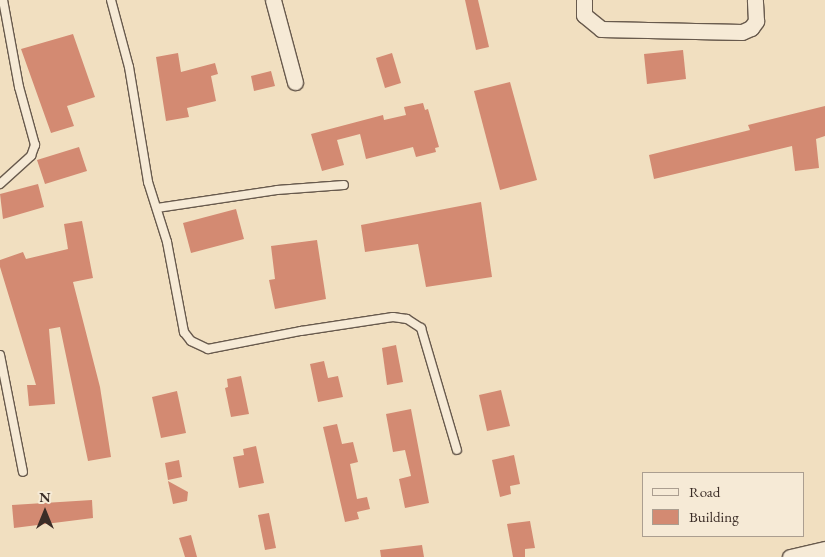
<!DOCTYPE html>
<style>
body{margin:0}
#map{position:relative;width:825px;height:557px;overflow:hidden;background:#f1dfc0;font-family:"EB Garamond",serif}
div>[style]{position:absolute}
.building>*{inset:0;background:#d38a72}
.roads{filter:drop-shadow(1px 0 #685a4d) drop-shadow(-1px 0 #685a4d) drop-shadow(0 1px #685a4d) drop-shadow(0 -1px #685a4d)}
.lane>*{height:8px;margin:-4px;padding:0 4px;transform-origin:4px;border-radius:4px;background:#f6ead6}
.street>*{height:15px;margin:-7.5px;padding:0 7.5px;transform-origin:7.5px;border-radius:7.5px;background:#f6ead6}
span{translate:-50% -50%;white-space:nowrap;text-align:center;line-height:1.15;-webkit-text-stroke:4px #f6ead6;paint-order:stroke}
.legend{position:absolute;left:642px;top:472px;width:162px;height:65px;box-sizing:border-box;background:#f6ead6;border:1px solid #ab9e90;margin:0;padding:6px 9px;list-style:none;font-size:15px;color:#3b2d27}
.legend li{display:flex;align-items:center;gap:10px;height:25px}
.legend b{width:25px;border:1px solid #ab9e90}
.north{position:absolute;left:20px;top:487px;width:50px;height:50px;-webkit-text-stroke:4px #f6ead6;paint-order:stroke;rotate:0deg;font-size:14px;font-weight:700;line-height:20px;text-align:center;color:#3b2d27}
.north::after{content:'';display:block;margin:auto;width:18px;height:22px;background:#3b2d27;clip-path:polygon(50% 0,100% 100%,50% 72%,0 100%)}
</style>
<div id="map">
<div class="building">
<div style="clip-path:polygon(465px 0,478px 0,489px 47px,476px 50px)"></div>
<div style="clip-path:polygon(73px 34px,95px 97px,67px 106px,74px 126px,51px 133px,21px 49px)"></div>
<div style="clip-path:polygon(683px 50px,686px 79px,647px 84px,644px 54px)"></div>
<div style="clip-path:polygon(178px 53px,181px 72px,215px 63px,218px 74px,211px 76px,216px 101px,187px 108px,189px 117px,166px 121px,156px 57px)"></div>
<div style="clip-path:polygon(392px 53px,401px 83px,385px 88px,376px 58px)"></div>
<div style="clip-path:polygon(271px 71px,275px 86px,254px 91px,251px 76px)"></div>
<div style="clip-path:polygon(510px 82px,537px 180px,500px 190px,474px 91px)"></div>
<div style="clip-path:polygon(423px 103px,425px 110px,428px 109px,439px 147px,435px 148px,436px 152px,416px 157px,413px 147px,366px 159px,360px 134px,337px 140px,344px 165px,322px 171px,311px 134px,383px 115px,384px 120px,406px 115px,404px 107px)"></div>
<div style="clip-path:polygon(825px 106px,825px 136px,816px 139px,819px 168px,795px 171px,792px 146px,654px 179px,649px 155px,750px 130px,748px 125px)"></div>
<div style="clip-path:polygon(79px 147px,87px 171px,45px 184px,37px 160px)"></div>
<div style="clip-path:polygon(38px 184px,44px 207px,3px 219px,0 194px)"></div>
<div style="clip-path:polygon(481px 202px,492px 277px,426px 287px,418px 244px,365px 252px,361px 225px)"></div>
<div style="clip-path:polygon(236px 209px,244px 239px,191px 253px,183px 223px)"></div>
<div style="clip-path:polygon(82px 221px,93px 278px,73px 282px,100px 387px,111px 457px,88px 461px,60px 327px,49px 329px,55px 404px,29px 406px,27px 385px,36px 385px,0 267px,0 260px,23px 252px,26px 259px,68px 249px,64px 224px)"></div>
<div style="clip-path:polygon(317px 240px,326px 299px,275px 309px,269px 280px,275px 279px,271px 246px)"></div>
<div style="clip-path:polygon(396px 345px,403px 382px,387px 385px,382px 348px)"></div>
<div style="clip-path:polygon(324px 361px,328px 378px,338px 376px,343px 397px,318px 402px,310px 364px)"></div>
<div style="clip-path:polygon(241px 376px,249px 414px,231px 417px,225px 388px,228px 387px,227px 379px)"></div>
<div style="clip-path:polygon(501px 390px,510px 426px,487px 431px,479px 395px)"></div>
<div style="clip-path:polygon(177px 391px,186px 433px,161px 438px,152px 397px)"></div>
<div style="clip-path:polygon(411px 409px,429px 503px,405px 508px,399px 479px,411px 476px,405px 450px,393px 452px,386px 414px)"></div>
<div style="clip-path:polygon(337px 424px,342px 444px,353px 442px,358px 462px,350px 464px,357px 499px,367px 497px,370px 509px,357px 512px,359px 519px,345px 522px,323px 427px)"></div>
<div style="clip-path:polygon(256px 446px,264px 483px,239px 488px,233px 457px,244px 455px,243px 449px)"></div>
<div style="clip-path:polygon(514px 455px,520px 484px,510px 486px,511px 494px,500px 497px,492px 460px)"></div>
<div style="clip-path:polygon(179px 460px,182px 477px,168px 480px,165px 463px)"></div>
<div style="clip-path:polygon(168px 481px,188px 492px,187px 501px,173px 504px)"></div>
<div style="clip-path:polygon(92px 500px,93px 518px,14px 528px,12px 505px)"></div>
<div style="clip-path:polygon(269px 513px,276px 548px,265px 550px,258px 515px)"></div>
<div style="clip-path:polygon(530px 521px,535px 548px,525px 549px,525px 557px,513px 557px,507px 524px)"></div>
<div style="clip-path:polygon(191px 535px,197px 557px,185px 557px,179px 538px)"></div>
<div style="clip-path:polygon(422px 545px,424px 557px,381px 557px,380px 550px)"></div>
</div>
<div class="roads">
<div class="lane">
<div style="left:111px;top:0;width:69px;rotate:75deg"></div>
<div style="left:129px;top:67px;width:117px;rotate:80.6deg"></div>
<div style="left:148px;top:182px;width:63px;rotate:72.4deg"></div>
<div style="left:167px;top:242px;width:92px;rotate:79.3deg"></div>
<div style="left:184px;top:332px;width:11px;rotate:52deg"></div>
<div style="left:191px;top:341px;width:19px;rotate:25deg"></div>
<div style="left:208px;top:349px;width:95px;rotate:-11deg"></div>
<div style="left:301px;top:331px;width:93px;rotate:-8.7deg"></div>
<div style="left:393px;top:317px;width:14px;rotate:8deg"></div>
<div style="left:407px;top:319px;width:17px;rotate:33deg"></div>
<div style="left:421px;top:328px;width:127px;rotate:73.6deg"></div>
<div style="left:0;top:184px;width:42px;rotate:-42.1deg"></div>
<div style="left:31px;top:156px;width:12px;rotate:-70deg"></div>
<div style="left:35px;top:145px;width:60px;rotate:-105.4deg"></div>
<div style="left:19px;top:87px;width:88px;rotate:-100.4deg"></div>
<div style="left:157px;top:208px;width:121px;rotate:-8.5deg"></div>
<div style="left:277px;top:190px;width:67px;rotate:-4.3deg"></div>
<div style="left:0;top:355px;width:119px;rotate:78.9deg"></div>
</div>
<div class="street">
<div style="left:273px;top:0;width:85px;rotate:75deg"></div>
<div style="left:584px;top:0;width:15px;rotate:90deg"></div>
<div style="left:584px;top:15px;width:22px;rotate:39deg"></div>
<div style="left:601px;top:29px;width:141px;rotate:1.2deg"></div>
<div style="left:742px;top:32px;width:10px;rotate:-24deg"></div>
<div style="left:751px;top:28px;width:9px;rotate:-54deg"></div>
<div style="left:756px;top:21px;width:21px;rotate:-93deg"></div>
<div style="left:790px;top:557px;width:36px;rotate:-13deg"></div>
</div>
</div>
<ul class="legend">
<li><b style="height:6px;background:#f6ead6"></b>Road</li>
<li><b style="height:14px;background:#d38a72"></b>Building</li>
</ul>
<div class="north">N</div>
</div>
